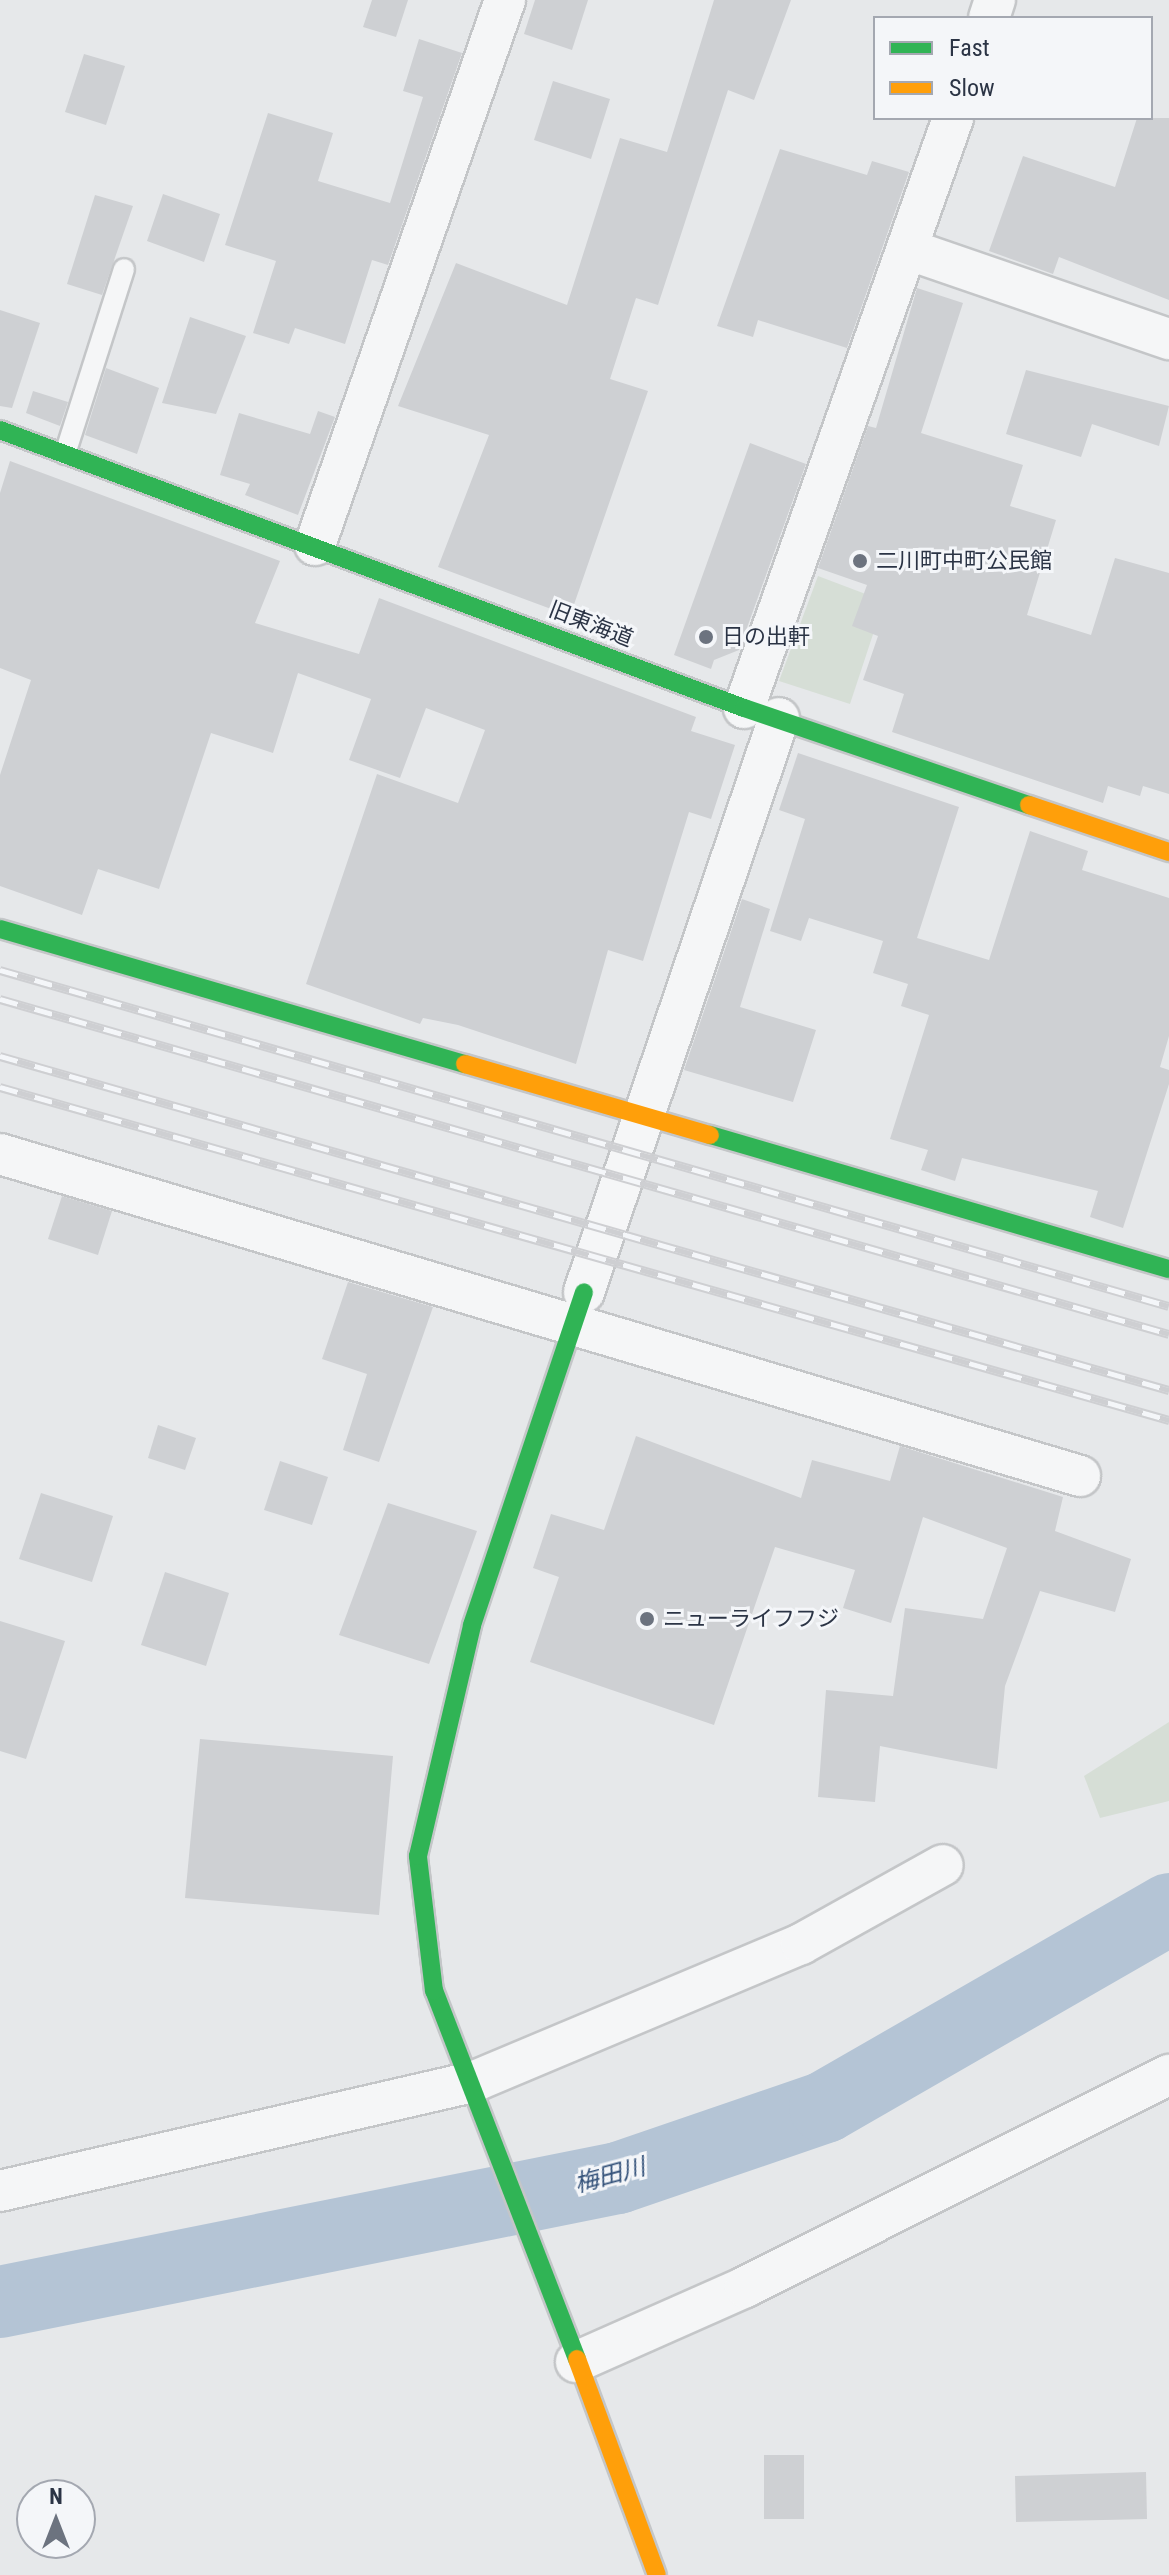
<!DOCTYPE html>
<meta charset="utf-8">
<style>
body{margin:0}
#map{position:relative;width:1169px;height:2575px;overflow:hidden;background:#e6e8ea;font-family:"Roboto Condensed","Noto Sans JP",sans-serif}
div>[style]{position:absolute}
.green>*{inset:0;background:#d6ded6}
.river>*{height:72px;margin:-36px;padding:0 36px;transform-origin:36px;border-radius:36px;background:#b4c4d5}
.building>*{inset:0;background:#ced0d3}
.roads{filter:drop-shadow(2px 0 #c4c6c8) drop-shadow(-2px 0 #c4c6c8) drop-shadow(0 2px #c4c6c8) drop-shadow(0 -2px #c4c6c8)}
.lane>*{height:20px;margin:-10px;padding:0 10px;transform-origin:10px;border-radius:10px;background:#f5f6f7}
.street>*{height:40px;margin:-20px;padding:0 20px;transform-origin:20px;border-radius:20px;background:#f5f6f7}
.fast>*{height:18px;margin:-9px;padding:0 9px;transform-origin:9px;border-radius:9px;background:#30b455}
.slow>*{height:18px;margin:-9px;padding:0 9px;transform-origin:9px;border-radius:9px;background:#ff9f0a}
.rail>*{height:9px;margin-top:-4.5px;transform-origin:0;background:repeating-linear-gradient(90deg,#f4f6f9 0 18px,#cecfd2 0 36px);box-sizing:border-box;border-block:2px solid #cecfd2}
.dots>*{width:22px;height:22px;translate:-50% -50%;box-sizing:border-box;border:4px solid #f4f6f9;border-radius:50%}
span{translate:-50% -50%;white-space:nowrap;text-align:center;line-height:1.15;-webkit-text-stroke:6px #f4f6f9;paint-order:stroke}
.poi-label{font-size:22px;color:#2b3445}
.left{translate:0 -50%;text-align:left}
.street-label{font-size:22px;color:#2b3445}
.water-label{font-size:24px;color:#34527a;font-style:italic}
.legend{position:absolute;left:873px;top:16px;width:280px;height:104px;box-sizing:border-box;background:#f4f6f9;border:2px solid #a4a8b1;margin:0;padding:10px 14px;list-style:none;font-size:24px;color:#2b3445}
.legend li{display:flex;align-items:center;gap:16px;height:40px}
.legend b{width:40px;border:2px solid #a4a8b1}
.north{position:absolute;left:16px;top:2479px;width:80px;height:80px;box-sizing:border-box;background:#f4f6f9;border:2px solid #a4a8b1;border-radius:50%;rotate:0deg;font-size:22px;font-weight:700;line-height:32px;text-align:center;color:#2b3445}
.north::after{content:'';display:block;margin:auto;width:28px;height:36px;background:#6c737f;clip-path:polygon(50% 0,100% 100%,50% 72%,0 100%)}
</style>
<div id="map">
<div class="green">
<div style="clip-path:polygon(818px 576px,884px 601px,850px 704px,779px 681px)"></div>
<div style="clip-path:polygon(1169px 1722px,1169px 1801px,1100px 1818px,1084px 1776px)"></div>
</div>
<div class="river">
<div style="left:0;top:2302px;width:630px;rotate:-11.35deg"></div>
<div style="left:618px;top:2178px;width:219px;rotate:-18.9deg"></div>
<div style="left:825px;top:2107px;width:397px;rotate:-29.9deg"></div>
</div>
<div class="building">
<div style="clip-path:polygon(372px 0,408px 0,396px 37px,363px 27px)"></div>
<div style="clip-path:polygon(535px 0,588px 0,572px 50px,524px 34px)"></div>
<div style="clip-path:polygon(714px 0,791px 0,754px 100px,728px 90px,658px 305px,636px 298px,610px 379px,648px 391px,570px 616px,438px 567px,489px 435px,398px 406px,456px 263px,567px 305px,620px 138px,667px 152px)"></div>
<div style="clip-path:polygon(419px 39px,462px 53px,388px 265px,372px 260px,345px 344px,295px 328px,289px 344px,253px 333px,276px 261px,225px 245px,268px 113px,333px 133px,318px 181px,390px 203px,423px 97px,403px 91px)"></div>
<div style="clip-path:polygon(84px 54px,125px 66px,106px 125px,65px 112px)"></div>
<div style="clip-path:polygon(553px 81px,610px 99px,591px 159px,534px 140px)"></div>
<div style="clip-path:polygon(1137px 118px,1169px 118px,1169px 300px,1059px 257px,1053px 274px,989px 251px,1023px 156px,1115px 187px)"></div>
<div style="clip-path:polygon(780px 149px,867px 175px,872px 161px,909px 172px,847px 348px,758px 320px,753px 337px,717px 326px)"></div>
<div style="clip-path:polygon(163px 194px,220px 214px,204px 262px,147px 241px)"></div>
<div style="clip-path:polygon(95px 195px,133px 206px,102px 295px,67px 284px)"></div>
<div style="clip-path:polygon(917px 288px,963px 303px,921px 433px,1023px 465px,1010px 506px,1056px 520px,1027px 615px,1091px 635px,1115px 558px,1169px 573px,1169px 794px,1143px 786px,1140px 796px,1108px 786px,1103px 803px,892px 732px,904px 694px,863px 680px,878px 636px,852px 626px,867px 585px,818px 568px,868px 426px,876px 428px)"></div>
<div style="clip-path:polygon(0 310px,40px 323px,12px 408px,0 406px)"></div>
<div style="clip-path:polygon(190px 317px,246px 336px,216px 414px,162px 403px)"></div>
<div style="clip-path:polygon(106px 368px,159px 388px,137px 454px,85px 435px)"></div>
<div style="clip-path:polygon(1026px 370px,1169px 406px,1159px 446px,1092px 424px,1081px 457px,1006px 434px)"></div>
<div style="clip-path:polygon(33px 391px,68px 402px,60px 426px,26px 413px)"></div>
<div style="clip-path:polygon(318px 411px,335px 417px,298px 515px,245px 495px,250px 484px,220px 475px,239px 413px,310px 434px)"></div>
<div style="clip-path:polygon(750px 443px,806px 464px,739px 650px,714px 660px,711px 669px,674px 655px)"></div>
<div style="clip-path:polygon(10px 461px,280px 561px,255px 623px,359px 654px,379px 598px,696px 717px,691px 731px,735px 745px,711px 819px,689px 812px,643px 961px,608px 950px,576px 1064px,458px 1025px,423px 1018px,420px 1024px,306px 984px,377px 774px,458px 803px,485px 730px,426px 708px,400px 778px,349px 760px,371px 699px,298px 673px,273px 753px,211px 733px,159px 889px,98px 869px,82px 915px,0 886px,0 775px,31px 680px,0 668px,0 493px)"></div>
<div style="clip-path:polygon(798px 753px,959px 807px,917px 938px,989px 960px,1030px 831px,1088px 851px,1082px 870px,1169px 898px,1169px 1036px,1160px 1067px,1169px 1070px,1169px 1084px,1123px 1228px,1090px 1217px,1098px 1191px,962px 1158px,955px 1181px,921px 1170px,928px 1150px,890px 1139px,929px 1015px,901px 1006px,908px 984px,873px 973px,883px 941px,809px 918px,801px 941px,770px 931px,805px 819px,779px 810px)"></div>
<div style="clip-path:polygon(742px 899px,770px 909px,740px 1007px,816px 1030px,793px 1102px,684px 1070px)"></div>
<div style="clip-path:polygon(62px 1196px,112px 1211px,98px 1255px,48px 1239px)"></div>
<div style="clip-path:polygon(348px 1282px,433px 1307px,379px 1462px,343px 1450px,367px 1374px,322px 1359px)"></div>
<div style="clip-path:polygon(158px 1425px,196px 1438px,185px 1470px,148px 1458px)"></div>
<div style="clip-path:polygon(636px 1436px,801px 1498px,812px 1460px,890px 1481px,900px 1446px,1063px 1497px,1055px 1531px,1131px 1559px,1115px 1612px,1040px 1591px,1005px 1686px,997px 1769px,880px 1746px,875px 1802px,818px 1797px,826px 1690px,893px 1696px,905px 1608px,983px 1619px,1007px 1548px,923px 1517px,891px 1623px,843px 1608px,855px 1570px,775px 1547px,714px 1725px,530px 1662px,559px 1577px,533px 1568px,551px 1514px,604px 1530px)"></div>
<div style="clip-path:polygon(280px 1461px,328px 1477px,312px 1525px,264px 1510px)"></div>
<div style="clip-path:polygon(41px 1493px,113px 1516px,92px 1582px,19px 1559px)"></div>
<div style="clip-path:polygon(388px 1503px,477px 1531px,429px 1664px,339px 1635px)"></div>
<div style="clip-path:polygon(165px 1572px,229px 1593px,206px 1666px,141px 1645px)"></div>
<div style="clip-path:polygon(0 1621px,65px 1641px,26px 1759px,0 1751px)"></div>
<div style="clip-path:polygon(200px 1739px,393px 1756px,379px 1915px,185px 1898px)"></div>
<div style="clip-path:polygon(764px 2455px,804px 2455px,804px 2519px,764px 2519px)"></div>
<div style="clip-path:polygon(1146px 2472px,1147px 2519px,1016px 2522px,1015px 2476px)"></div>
</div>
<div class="roads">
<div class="lane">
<div style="left:65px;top:454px;width:194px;rotate:-72.3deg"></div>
</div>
<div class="street">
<div style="left:989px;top:18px;width:19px;rotate:-72deg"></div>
<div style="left:907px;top:249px;width:277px;rotate:19deg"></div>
<div style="left:315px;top:545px;width:577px;rotate:-70.78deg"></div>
<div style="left:744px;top:708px;width:626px;rotate:-70.49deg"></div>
<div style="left:0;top:1154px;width:1127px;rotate:16.6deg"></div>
<div style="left:584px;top:1292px;width:606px;rotate:-71.24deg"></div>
<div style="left:0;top:2191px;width:488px;rotate:-13deg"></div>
<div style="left:475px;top:2081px;width:354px;rotate:-22.8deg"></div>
<div style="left:801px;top:1944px;width:162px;rotate:-29.1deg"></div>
<div style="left:576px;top:2362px;width:185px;rotate:-23.9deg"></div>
<div style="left:745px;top:2287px;width:474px;rotate:-26.6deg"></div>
</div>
<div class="fast">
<div style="left:0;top:430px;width:794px;rotate:20.49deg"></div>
<div style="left:744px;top:708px;width:301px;rotate:18.8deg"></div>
<div style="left:0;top:929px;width:484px;rotate:16.2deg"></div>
<div style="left:710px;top:1135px;width:478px;rotate:16.3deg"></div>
<div style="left:577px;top:2359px;width:395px;rotate:-111.2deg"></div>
<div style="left:434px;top:1991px;width:136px;rotate:-96.8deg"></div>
<div style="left:418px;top:1856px;width:237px;rotate:-76.8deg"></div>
<div style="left:472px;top:1625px;width:351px;rotate:-71.4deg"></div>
</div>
<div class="slow">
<div style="left:1029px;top:805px;width:148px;rotate:18.6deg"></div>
<div style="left:465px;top:1064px;width:255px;rotate:16.2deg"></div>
<div style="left:577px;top:2359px;width:230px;rotate:69.7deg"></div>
</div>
</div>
<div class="rail">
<div style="left:0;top:970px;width:1216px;rotate:16.04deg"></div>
<div style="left:0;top:999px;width:1216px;rotate:15.99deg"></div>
<div style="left:0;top:1056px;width:1216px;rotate:15.95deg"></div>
<div style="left:0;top:1087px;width:1216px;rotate:15.9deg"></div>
</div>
<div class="dots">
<div style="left:860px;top:561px;background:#6c737f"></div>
<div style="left:706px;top:637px;background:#6c737f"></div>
<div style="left:647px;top:1619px;background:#6c737f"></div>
</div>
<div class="poi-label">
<span class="left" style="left:876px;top:561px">二川町中町公民館</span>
<span class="left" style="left:722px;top:637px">日の出軒</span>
<span class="left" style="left:663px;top:1619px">ニューライフフジ</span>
</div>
<div class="street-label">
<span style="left:591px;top:624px;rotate:21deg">旧東海道</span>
</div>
<div class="water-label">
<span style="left:610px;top:2176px;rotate:-15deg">梅田川</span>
</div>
<ul class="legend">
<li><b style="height:10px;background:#30b455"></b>Fast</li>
<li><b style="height:10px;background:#ff9f0a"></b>Slow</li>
</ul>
<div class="north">N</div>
</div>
